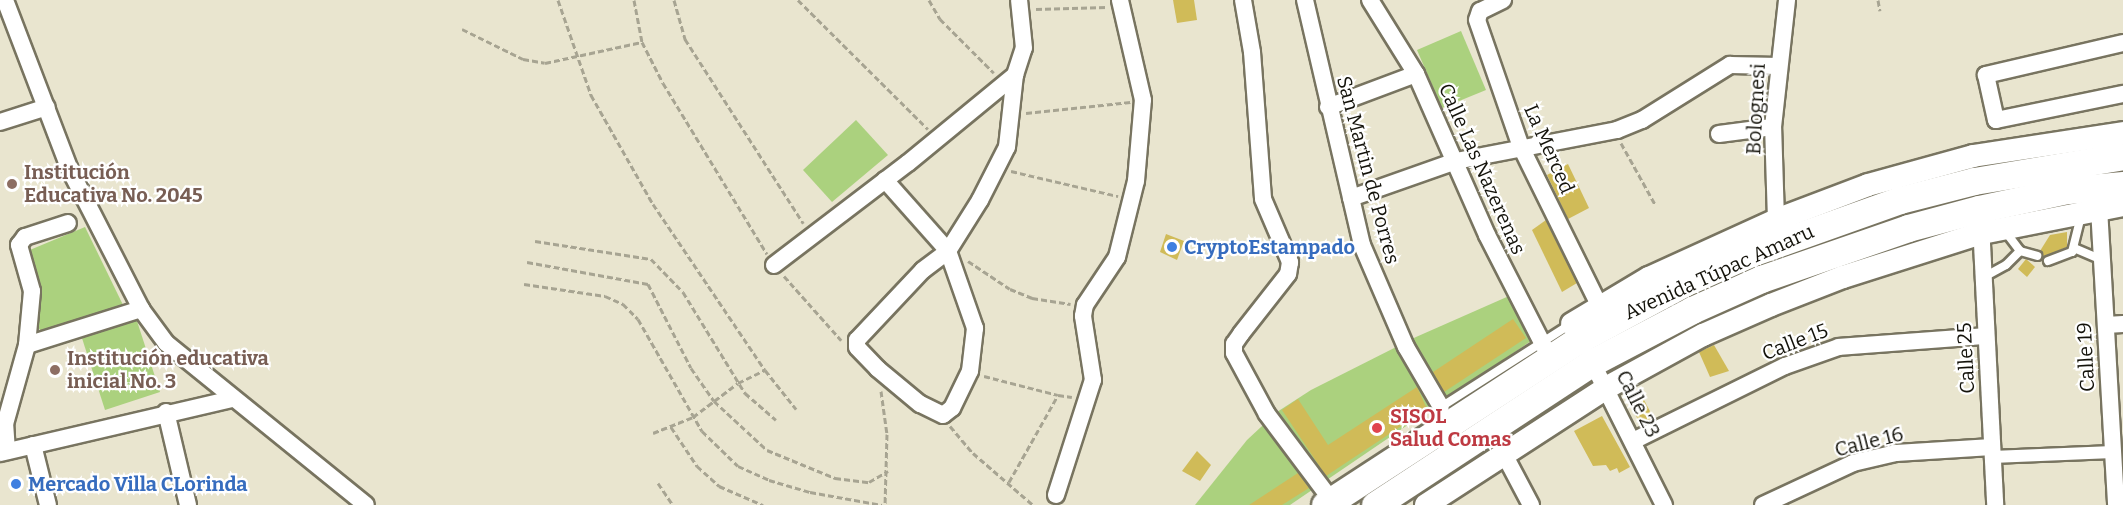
<!DOCTYPE html>
<meta charset="utf-8">
<style>
body{margin:0}
#map{position:relative;width:2123px;height:505px;overflow:hidden;background:#e9e5cf;font-family:Bitter,serif}
div>[style]{position:absolute}
.green>*{inset:0;background:#abd17e}
.building>*{inset:0;background:#d0bb58}
.path>*{height:3px;margin-top:-1.5px;transform-origin:0;background:repeating-linear-gradient(90deg,#a7a492 0 6px,transparent 0 9px)}
.roads{filter:drop-shadow(2px 0 #787460) drop-shadow(-2px 0 #787460) drop-shadow(0 2px #787460) drop-shadow(0 -2px #787460)}
.service>*{height:8px;margin:-4px;padding:0 4px;transform-origin:4px;border-radius:4px;background:#fff}
.pedestrian>*{height:12px;margin:-6px;padding:0 6px;transform-origin:6px;border-radius:6px;background:#fff}
.minor>*{height:16px;margin:-8px;padding:0 8px;transform-origin:8px;border-radius:8px;background:#fff}
.secondary>*{height:22px;margin:-11px;padding:0 11px;transform-origin:11px;border-radius:11px;background:#fff}
.trunk>*{height:27px;margin:-13.5px;padding:0 13.5px;transform-origin:13.5px;border-radius:13.5px;background:#fff}
.dots>*{width:16px;height:16px;translate:-50% -50%;box-sizing:border-box;border:3px solid #fff;border-radius:50%}
span{translate:-50% -50%;white-space:nowrap;text-align:center;line-height:1.15;-webkit-text-stroke:4.5px #fff;paint-order:stroke}
.street-label{font-size:20px;color:#13120a}
.education-label{font-size:20px;color:#785e54;font-weight:700}
.left{translate:0 -50%;text-align:left}
.shop-label{font-size:20px;color:#366cbe;font-weight:700}
.health-label{font-size:20px;color:#be3a42;font-weight:700}
</style>
<div id="map">
<div class="green">
<div style="clip-path:polygon(1461px 31px,1486px 90px,1442px 108px,1417px 50px)"></div>
<div style="clip-path:polygon(856px 120px,888px 155px,832px 202px,803px 170px)"></div>
<div style="clip-path:polygon(85px 227px,124px 307px,47px 333px,41px 331px,36px 325px,25px 252px)"></div>
<div style="clip-path:polygon(1509px 296px,1531px 341px,1290px 505px,1195px 505px,1247px 440px,1277px 412px,1311px 390px,1416px 337px)"></div>
<div style="clip-path:polygon(136px 318px,160px 392px,105px 410px,81px 335px)"></div>
</div>
<div class="building">
<div style="clip-path:polygon(1173px 0,1194px 0,1197px 20px,1177px 23px)"></div>
<div style="clip-path:polygon(1568px 164px,1589px 208px,1568px 219px,1547px 175px)"></div>
<div style="clip-path:polygon(1546px 220px,1577px 283px,1562px 292px,1532px 230px)"></div>
<div style="clip-path:polygon(2067px 232px,2067px 247px,2043px 257px,2040px 251px,2050px 235px)"></div>
<div style="clip-path:polygon(1166px 234px,1184px 241px,1177px 260px,1160px 252px)"></div>
<div style="clip-path:polygon(2026px 259px,2035px 267px,2027px 277px,2018px 269px)"></div>
<div style="clip-path:polygon(1513px 319px,1526px 338px,1444px 392px,1433px 372px)"></div>
<div style="clip-path:polygon(1714px 345px,1729px 371px,1710px 377px,1699px 352px)"></div>
<div style="clip-path:polygon(1417px 387px,1427px 409px,1326px 476px,1282px 410px,1298px 399px,1328px 445px)"></div>
<div style="clip-path:polygon(1642px 396px,1654px 419px,1641px 425px,1629px 403px)"></div>
<div style="clip-path:polygon(1602px 416px,1630px 467px,1619px 473px,1617px 468px,1610px 471px,1606px 465px,1593px 466px,1574px 431px)"></div>
<div style="clip-path:polygon(1197px 451px,1211px 465px,1200px 481px,1182px 471px)"></div>
<div style="clip-path:polygon(1298px 473px,1309px 488px,1282px 505px,1249px 505px)"></div>
</div>
<div class="path">
<div style="left:558px;top:0;width:101px;rotate:70.8deg"></div>
<div style="left:591px;top:95px;width:125px;rotate:60.4deg"></div>
<div style="left:653px;top:204px;width:200px;rotate:56deg"></div>
<div style="left:765px;top:370px;width:50px;rotate:51.5deg"></div>
<div style="left:634px;top:0;width:43px;rotate:79.2deg"></div>
<div style="left:642px;top:42px;width:46px;rotate:62.9deg"></div>
<div style="left:663px;top:83px;width:200px;rotate:58.7deg"></div>
<div style="left:674px;top:0;width:41px;rotate:74.2deg"></div>
<div style="left:685px;top:39px;width:219px;rotate:57.3deg"></div>
<div style="left:798px;top:0;width:183px;rotate:44.8deg"></div>
<div style="left:929px;top:0;width:22px;rotate:60deg"></div>
<div style="left:940px;top:19px;width:76px;rotate:45deg"></div>
<div style="left:1878px;top:0;width:11px;rotate:80deg"></div>
<div style="left:1036px;top:9px;width:71px;rotate:-1.6deg"></div>
<div style="left:462px;top:29px;width:68px;rotate:26.2deg"></div>
<div style="left:523px;top:59px;width:22px;rotate:10deg"></div>
<div style="left:545px;top:63px;width:99px;rotate:-12.2deg"></div>
<div style="left:1026px;top:113px;width:105px;rotate:-6deg"></div>
<div style="left:1621px;top:143px;width:70px;rotate:60.9deg"></div>
<div style="left:1011px;top:171px;width:110px;rotate:13.2deg"></div>
<div style="left:535px;top:241px;width:117px;rotate:8.8deg"></div>
<div style="left:651px;top:259px;width:46px;rotate:45.9deg"></div>
<div style="left:683px;top:292px;width:119px;rotate:58.5deg"></div>
<div style="left:745px;top:393px;width:41px;rotate:41.1deg"></div>
<div style="left:968px;top:261px;width:50px;rotate:33.7deg"></div>
<div style="left:1010px;top:289px;width:24px;rotate:22deg"></div>
<div style="left:1032px;top:298px;width:39px;rotate:9deg"></div>
<div style="left:527px;top:262px;width:123px;rotate:10.3deg"></div>
<div style="left:648px;top:284px;width:94px;rotate:62.9deg"></div>
<div style="left:691px;top:368px;width:40px;rotate:55.1deg"></div>
<div style="left:714px;top:401px;width:72px;rotate:42.8deg"></div>
<div style="left:767px;top:450px;width:74px;rotate:22.4deg"></div>
<div style="left:835px;top:478px;width:34px;rotate:7deg"></div>
<div style="left:869px;top:482px;width:22px;rotate:-30deg"></div>
<div style="left:784px;top:276px;width:86px;rotate:48.3deg"></div>
<div style="left:524px;top:284px;width:82px;rotate:8.4deg"></div>
<div style="left:605px;top:296px;width:20px;rotate:24deg"></div>
<div style="left:623px;top:304px;width:21px;rotate:45deg"></div>
<div style="left:638px;top:319px;width:129px;rotate:60.3deg"></div>
<div style="left:702px;top:431px;width:50px;rotate:44.2deg"></div>
<div style="left:738px;top:466px;width:34px;rotate:24deg"></div>
<div style="left:769px;top:480px;width:43px;rotate:16.3deg"></div>
<div style="left:810px;top:492px;width:73px;rotate:10.2deg"></div>
<div style="left:984px;top:376px;width:76px;rotate:14.4deg"></div>
<div style="left:881px;top:391px;width:43px;rotate:82.1deg"></div>
<div style="left:887px;top:434px;width:71px;rotate:91.6deg"></div>
<div style="left:950px;top:426px;width:35px;rotate:50deg"></div>
<div style="left:973px;top:453px;width:79px;rotate:40.9deg"></div>
<div style="left:671px;top:427px;width:47px;rotate:56.3deg"></div>
<div style="left:697px;top:466px;width:30px;rotate:42deg"></div>
<div style="left:719px;top:486px;width:48px;rotate:23.4deg"></div>
<div style="left:653px;top:433px;width:43px;rotate:-21.8deg"></div>
<div style="left:693px;top:417px;width:56px;rotate:-37.1deg"></div>
<div style="left:738px;top:383px;width:30px;rotate:-26deg"></div>
<div style="left:1009px;top:482px;width:100px;rotate:-60.6deg"></div>
<div style="left:1058px;top:395px;width:14px;rotate:8deg"></div>
<div style="left:658px;top:483px;width:27px;rotate:56deg"></div>
</div>
<div class="roads">
<div class="service">
<div style="left:2005px;top:231px;width:25px;rotate:53deg"></div>
<div style="left:2020px;top:251px;width:18px;rotate:16deg"></div>
<div style="left:2074px;top:248px;width:30px;rotate:23deg"></div>
<div style="left:2048px;top:261px;width:26px;rotate:-21deg"></div>
<div style="left:2072px;top:252px;width:38px;rotate:-76deg"></div>
<div style="left:1984px;top:277px;width:25px;rotate:-29deg"></div>
<div style="left:2006px;top:265px;width:20px;rotate:-45deg"></div>
<div style="left:1441px;top:407px;width:154px;rotate:-32.6deg"></div>
</div>
<div class="pedestrian">
<div style="left:1992px;top:457px;width:121px;rotate:-2.4deg"></div>
</div>
<div class="minor">
<div style="left:5px;top:0;width:180px;rotate:69.1deg"></div>
<div style="left:69px;top:168px;width:158px;rotate:62.9deg"></div>
<div style="left:141px;top:309px;width:42px;rotate:53.7deg"></div>
<div style="left:166px;top:343px;width:257px;rotate:39deg"></div>
<div style="left:1243px;top:0;width:53px;rotate:80.2deg"></div>
<div style="left:1252px;top:52px;width:147px;rotate:85.7deg"></div>
<div style="left:1263px;top:199px;width:69px;rotate:66.8deg"></div>
<div style="left:1290px;top:262px;width:12px;rotate:99deg"></div>
<div style="left:1288px;top:274px;width:76px;rotate:128.1deg"></div>
<div style="left:1241px;top:334px;width:12px;rotate:125deg"></div>
<div style="left:1234px;top:344px;width:9px;rotate:90deg"></div>
<div style="left:1234px;top:353px;width:69px;rotate:61.6deg"></div>
<div style="left:1267px;top:414px;width:109px;rotate:53.2deg"></div>
<div style="left:1305px;top:0;width:252px;rotate:76.9deg"></div>
<div style="left:1362px;top:245px;width:111px;rotate:66.7deg"></div>
<div style="left:1406px;top:347px;width:69px;rotate:59.7deg"></div>
<div style="left:1370px;top:0;width:87px;rotate:58.1deg"></div>
<div style="left:1416px;top:74px;width:176px;rotate:66.2deg"></div>
<div style="left:1487px;top:235px;width:138px;rotate:62.9deg"></div>
<div style="left:1503px;top:0;width:25px;rotate:154deg"></div>
<div style="left:1480px;top:11px;width:9px;rotate:108deg"></div>
<div style="left:1477px;top:20px;width:134px;rotate:70.9deg"></div>
<div style="left:1521px;top:147px;width:190px;rotate:63.7deg"></div>
<div style="left:2123px;top:43px;width:141px;rotate:166.9deg"></div>
<div style="left:1986px;top:75px;width:46px;rotate:77.5deg"></div>
<div style="left:1996px;top:120px;width:130px;rotate:-11.6deg"></div>
<div style="left:1328px;top:107px;width:94px;rotate:-20.6deg"></div>
<div style="left:0;top:122px;width:49px;rotate:-17.7deg"></div>
<div style="left:1719px;top:134px;width:54px;rotate:-7.4deg"></div>
<div style="left:885px;top:180px;width:95px;rotate:48.4deg"></div>
<div style="left:948px;top:251px;width:82px;rotate:70.7deg"></div>
<div style="left:975px;top:328px;width:43px;rotate:96.6deg"></div>
<div style="left:970px;top:371px;width:41px;rotate:115.9deg"></div>
<div style="left:952px;top:408px;width:11px;rotate:142deg"></div>
<div style="left:943px;top:415px;width:25px;rotate:-154deg"></div>
<div style="left:920px;top:404px;width:55px;rotate:-140.2deg"></div>
<div style="left:878px;top:369px;width:30px;rotate:-134deg"></div>
<div style="left:857px;top:347px;width:7px;rotate:-90deg"></div>
<div style="left:857px;top:340px;width:96px;rotate:-46.7deg"></div>
<div style="left:923px;top:270px;width:31px;rotate:-37deg"></div>
<div style="left:948px;top:251px;width:60px;rotate:-57.9deg"></div>
<div style="left:980px;top:200px;width:59px;rotate:-63deg"></div>
<div style="left:1007px;top:147px;width:72px;rotate:-83.7deg"></div>
<div style="left:1015px;top:75px;width:28px;rotate:-72deg"></div>
<div style="left:1024px;top:48px;width:48px;rotate:-95.9deg"></div>
<div style="left:1351px;top:198px;width:111px;rotate:-19.4deg"></div>
<div style="left:1456px;top:161px;width:164px;rotate:-10.9deg"></div>
<div style="left:1617px;top:130px;width:27px;rotate:-22deg"></div>
<div style="left:1642px;top:120px;width:104px;rotate:-32deg"></div>
<div style="left:1730px;top:65px;width:49px;rotate:1.2deg"></div>
<div style="left:2099px;top:208px;width:297px;rotate:86.7deg"></div>
<div style="left:1776px;top:220px;width:93px;rotate:-91.8deg"></div>
<div style="left:1773px;top:127px;width:128px;rotate:-83.7deg"></div>
<div style="left:1981px;top:224px;width:281px;rotate:87.1deg"></div>
<div style="left:774px;top:265px;width:168px;rotate:-37.3deg"></div>
<div style="left:908px;top:163px;width:139px;rotate:-39.4deg"></div>
<div style="left:2106px;top:325px;width:17px;rotate:-3deg"></div>
<div style="left:27px;top:345px;width:120px;rotate:-17.5deg"></div>
<div style="left:1589px;top:356px;width:167px;rotate:63.3deg"></div>
<div style="left:166px;top:412px;width:96px;rotate:76.7deg"></div>
<div style="left:1633px;top:441px;width:169px;rotate:-26.3deg"></div>
<div style="left:1785px;top:366px;width:57px;rotate:-19.4deg"></div>
<div style="left:1839px;top:347px;width:147px;rotate:-4.3deg"></div>
<div style="left:33px;top:445px;width:62px;rotate:76deg"></div>
<div style="left:7px;top:451px;width:27px;rotate:-94deg"></div>
<div style="left:5px;top:424px;width:82px;rotate:-74.4deg"></div>
<div style="left:27px;top:345px;width:54px;rotate:-84.7deg"></div>
<div style="left:32px;top:291px;width:48px;rotate:-105.8deg"></div>
<div style="left:19px;top:245px;width:10px;rotate:-53deg"></div>
<div style="left:25px;top:237px;width:45px;rotate:-18deg"></div>
<div style="left:0;top:453px;width:238px;rotate:-13.1deg"></div>
<div style="left:1504px;top:454px;width:58px;rotate:62.1deg"></div>
<div style="left:1056px;top:495px;width:121px;rotate:-72.2deg"></div>
<div style="left:1093px;top:380px;width:65px;rotate:-98.9deg"></div>
<div style="left:1083px;top:316px;width:11px;rotate:-80deg"></div>
<div style="left:1085px;top:305px;width:58px;rotate:-56.3deg"></div>
<div style="left:1117px;top:257px;width:78px;rotate:-76deg"></div>
<div style="left:1136px;top:181px;width:81px;rotate:-85.1deg"></div>
<div style="left:1143px;top:100px;width:103px;rotate:-103deg"></div>
<div style="left:1763px;top:505px;width:99px;rotate:-25deg"></div>
<div style="left:1853px;top:463px;width:44px;rotate:-13.1deg"></div>
<div style="left:1896px;top:453px;width:96px;rotate:-3.6deg"></div>
</div>
<div class="secondary">
<div style="left:1572px;top:324px;width:90px;rotate:-30.9deg"></div>
<div style="left:1649px;top:278px;width:140px;rotate:-24.5deg"></div>
<div style="left:1776px;top:220px;width:98px;rotate:-20.8deg"></div>
<div style="left:1868px;top:185px;width:109px;rotate:-15.4deg"></div>
<div style="left:1973px;top:156px;width:152px;rotate:-8.7deg"></div>
<div style="left:1426px;top:505px;width:215px;rotate:-33deg"></div>
<div style="left:1606px;top:388px;width:111px;rotate:-28.7deg"></div>
<div style="left:1703px;top:335px;width:74px;rotate:-23.8deg"></div>
<div style="left:1771px;top:305px;width:77px;rotate:-21.3deg"></div>
<div style="left:1843px;top:277px;width:146px;rotate:-17.6deg"></div>
<div style="left:1982px;top:233px;width:144px;rotate:-11.2deg"></div>
</div>
<div class="trunk">
<div style="left:1325px;top:505px;width:304px;rotate:-33.1deg"></div>
<div style="left:1580px;top:339px;width:118px;rotate:-28.3deg"></div>
<div style="left:1684px;top:283px;width:73px;rotate:-24.1deg"></div>
<div style="left:1751px;top:253px;width:158px;rotate:-19.6deg"></div>
<div style="left:1900px;top:200px;width:76px;rotate:-14.4deg"></div>
<div style="left:1974px;top:181px;width:151px;rotate:-9.5deg"></div>
<div style="left:1375px;top:505px;width:261px;rotate:-33.3deg"></div>
<div style="left:1593px;top:362px;width:112px;rotate:-27.7deg"></div>
<div style="left:1692px;top:310px;width:76px;rotate:-24.2deg"></div>
<div style="left:1761px;top:279px;width:156px;rotate:-19.1deg"></div>
<div style="left:1908px;top:228px;width:73px;rotate:-15deg"></div>
<div style="left:1979px;top:209px;width:91px;rotate:-12.1deg"></div>
<div style="left:2068px;top:190px;width:55px;rotate:-5.2deg"></div>
</div>
</div>
<div class="dots">
<div style="left:12px;top:184px;background:#8d6e63"></div>
<div style="left:1172px;top:247px;background:#3f7fe0"></div>
<div style="left:55px;top:370px;background:#8d6e63"></div>
<div style="left:1377px;top:428px;background:#e0444e"></div>
<div style="left:16px;top:484px;background:#3f7fe0"></div>
</div>
<div class="street-label">
<span style="left:1756px;top:109px;rotate:-87deg">Bolognesi</span>
<span style="left:1549px;top:149px;rotate:66deg">La Merced</span>
<span style="left:1482px;top:169px;rotate:66deg">Calle Las Nazerenas</span>
<span style="left:1368px;top:170px;rotate:75deg">San Martin de Porres</span>
<span style="left:1719px;top:272px;rotate:-24deg">Avenida Túpac Amaru</span>
<span style="left:1795px;top:342px;rotate:-21deg">Calle 15</span>
<span style="left:2086px;top:357px;rotate:-93deg">Calle 19</span>
<span style="left:1966px;top:358px;rotate:-93deg">Calle 25</span>
<span style="left:1638px;top:404px;rotate:63deg">Calle 23</span>
<span style="left:1869px;top:442px;rotate:-14deg">Calle 16</span>
</div>
<div class="education-label">
<span class="left" style="left:24px;top:184px">Institución<br>Educativa No. 2045</span>
<span class="left" style="left:67px;top:370px">Institución educativa<br>inicial No. 3</span>
</div>
<div class="shop-label">
<span class="left" style="left:1184px;top:247px">CryptoEstampado</span>
<span class="left" style="left:28px;top:484px">Mercado Villa CLorinda</span>
</div>
<div class="health-label">
<span class="left" style="left:1390px;top:428px">SISOL<br>Salud Comas</span>
</div>
</div>
